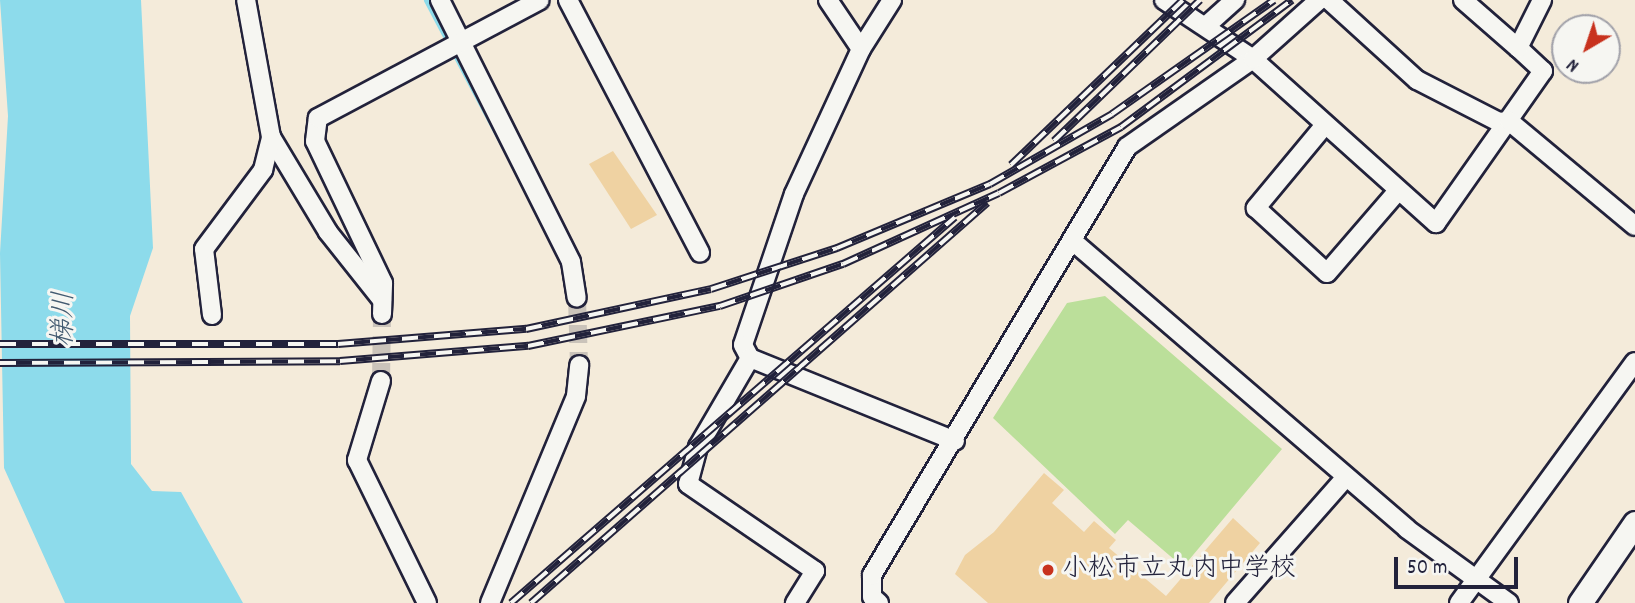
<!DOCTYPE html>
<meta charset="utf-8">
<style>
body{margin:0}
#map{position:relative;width:1635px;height:603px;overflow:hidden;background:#f4ebda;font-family:Dekko,"Klee One",sans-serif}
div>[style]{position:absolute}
.green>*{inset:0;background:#bbdf9a}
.water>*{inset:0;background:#8ddbeb}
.stream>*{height:5px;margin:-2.5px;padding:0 2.5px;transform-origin:2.5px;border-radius:2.5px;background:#8ddbeb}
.building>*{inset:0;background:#efd2a2}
.minor-tunnel>*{height:18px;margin-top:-9px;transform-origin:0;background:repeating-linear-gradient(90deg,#cac3ba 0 18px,transparent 0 27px)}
.roads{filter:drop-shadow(2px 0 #22223b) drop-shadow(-2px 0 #22223b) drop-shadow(0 2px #22223b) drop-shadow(0 -2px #22223b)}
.minor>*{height:18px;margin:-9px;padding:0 9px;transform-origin:9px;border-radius:9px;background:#f6f6f2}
.major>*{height:23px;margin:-11.5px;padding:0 11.5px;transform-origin:11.5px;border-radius:11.5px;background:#f6f6f2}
.rail>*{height:8px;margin-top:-4px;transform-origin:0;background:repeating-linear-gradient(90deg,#f6f6f2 0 16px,#22223b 0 32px);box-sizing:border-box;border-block:2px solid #22223b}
.dots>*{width:19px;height:19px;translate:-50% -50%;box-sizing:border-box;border:4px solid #f6f6f2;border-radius:50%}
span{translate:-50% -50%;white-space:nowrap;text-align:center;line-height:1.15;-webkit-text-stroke:6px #f6f6f2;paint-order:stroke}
.poi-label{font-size:26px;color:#22223b}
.left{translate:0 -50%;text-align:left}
.water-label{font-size:28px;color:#425a70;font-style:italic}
.north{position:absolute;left:1551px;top:14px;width:70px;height:70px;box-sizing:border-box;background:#f6f6f2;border:2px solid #a1a1a9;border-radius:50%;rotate:219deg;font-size:19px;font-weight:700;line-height:28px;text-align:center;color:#22223b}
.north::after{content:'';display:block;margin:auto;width:24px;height:32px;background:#c8321e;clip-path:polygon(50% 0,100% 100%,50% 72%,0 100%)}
.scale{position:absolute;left:1394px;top:557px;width:124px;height:32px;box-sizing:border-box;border:4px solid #22223b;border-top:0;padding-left:9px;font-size:21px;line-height:24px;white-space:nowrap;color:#22223b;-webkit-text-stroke:5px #f6f6f2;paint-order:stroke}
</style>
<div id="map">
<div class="green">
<div style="clip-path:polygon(1105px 296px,1282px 449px,1183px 567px,1128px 520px,1115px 534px,993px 418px,1067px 303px)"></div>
</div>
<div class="water">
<div style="clip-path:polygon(0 0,141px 0,153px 248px,130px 316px,131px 464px,152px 491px,181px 492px,243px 603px,65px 603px,4px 468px,0 253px,8px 116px)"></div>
</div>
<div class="stream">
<div style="left:426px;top:0;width:45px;rotate:62.3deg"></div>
<div style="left:455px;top:55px;width:120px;rotate:62.2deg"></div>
</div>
<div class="building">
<div style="clip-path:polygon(613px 151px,657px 215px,631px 229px,589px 164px)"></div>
<div style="clip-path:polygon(1044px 473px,1064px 490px,1052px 503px,1084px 532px,1094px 521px,1116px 540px,1109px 548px,1166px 596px,1233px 518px,1260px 543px,1209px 603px,988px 603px,955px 574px,965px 555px,994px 532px)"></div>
</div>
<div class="minor-tunnel">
<div style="left:577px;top:298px;width:67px;rotate:88.3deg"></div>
<div style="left:381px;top:381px;width:67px;rotate:-89.1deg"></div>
</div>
<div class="roads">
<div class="minor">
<div style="left:440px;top:0;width:293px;rotate:63.4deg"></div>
<div style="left:571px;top:262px;width:36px;rotate:81deg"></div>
<div style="left:568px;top:0;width:285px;rotate:62.4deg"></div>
<div style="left:828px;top:0;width:59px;rotate:56deg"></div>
<div style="left:892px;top:0;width:58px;rotate:122.3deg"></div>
<div style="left:861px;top:49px;width:160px;rotate:114.8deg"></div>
<div style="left:794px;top:194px;width:159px;rotate:108.7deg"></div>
<div style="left:743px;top:345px;width:15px;rotate:62deg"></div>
<div style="left:750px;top:358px;width:221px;rotate:22deg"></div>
<div style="left:1164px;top:0;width:107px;rotate:33.5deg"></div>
<div style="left:1253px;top:59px;width:246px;rotate:41.9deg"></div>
<div style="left:1436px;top:223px;width:186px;rotate:-54.9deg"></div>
<div style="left:1543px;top:71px;width:34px;rotate:-137deg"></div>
<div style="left:1518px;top:48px;width:54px;rotate:-63.4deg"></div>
<div style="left:1329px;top:0;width:119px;rotate:42.3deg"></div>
<div style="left:1417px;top:80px;width:92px;rotate:27.1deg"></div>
<div style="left:1499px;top:122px;width:10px;rotate:-6deg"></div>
<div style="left:1509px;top:121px;width:164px;rotate:39.8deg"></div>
<div style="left:1463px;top:0;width:73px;rotate:41.1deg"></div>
<div style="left:1207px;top:25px;width:38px;rotate:-42deg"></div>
<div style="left:1324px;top:126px;width:107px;rotate:129.7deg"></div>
<div style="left:1256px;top:208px;width:96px;rotate:42.5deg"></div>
<div style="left:1327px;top:273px;width:107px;rotate:-49.2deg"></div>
<div style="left:271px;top:137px;width:111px;rotate:59deg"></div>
<div style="left:328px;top:232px;width:87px;rotate:51.5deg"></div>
<div style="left:1075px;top:243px;width:438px;rotate:40.7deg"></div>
<div style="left:1407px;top:529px;width:126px;rotate:36deg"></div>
<div style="left:382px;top:314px;width:31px;rotate:-88deg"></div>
<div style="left:383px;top:283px;width:157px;rotate:-115.6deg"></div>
<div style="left:315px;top:141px;width:23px;rotate:-83deg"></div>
<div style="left:318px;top:118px;width:251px;rotate:-28deg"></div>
<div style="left:212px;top:315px;width:66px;rotate:-96.9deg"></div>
<div style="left:204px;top:249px;width:99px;rotate:-53.2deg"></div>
<div style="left:263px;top:170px;width:34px;rotate:-76deg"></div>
<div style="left:271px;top:137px;width:139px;rotate:-100.3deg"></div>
<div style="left:750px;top:358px;width:103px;rotate:120.3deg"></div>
<div style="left:698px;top:447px;width:38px;rotate:105deg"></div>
<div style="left:688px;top:484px;width:154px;rotate:34.4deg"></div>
<div style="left:815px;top:571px;width:38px;rotate:122deg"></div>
<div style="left:381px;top:381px;width:83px;rotate:106.9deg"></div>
<div style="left:357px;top:460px;width:159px;rotate:63.9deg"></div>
<div style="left:490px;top:603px;width:224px;rotate:-67.4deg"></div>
<div style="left:576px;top:396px;width:31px;rotate:-84deg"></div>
<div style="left:879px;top:603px;width:9px;rotate:-139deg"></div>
<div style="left:872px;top:597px;width:22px;rotate:-90deg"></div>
<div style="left:872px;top:575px;width:498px;rotate:-59.2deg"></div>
<div style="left:1127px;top:147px;width:154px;rotate:-34.9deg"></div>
<div style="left:1253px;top:59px;width:89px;rotate:-41.8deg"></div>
<div style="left:1235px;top:603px;width:168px;rotate:-48.6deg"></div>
<div style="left:1459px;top:603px;width:298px;rotate:-53.9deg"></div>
</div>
<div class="major">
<div style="left:1580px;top:603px;width:97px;rotate:-55.5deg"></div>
</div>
</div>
<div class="rail">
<div style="left:1054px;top:141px;width:203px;rotate:-44deg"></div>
<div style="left:1011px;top:165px;width:238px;rotate:-43.8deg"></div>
<div style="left:0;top:344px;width:338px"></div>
<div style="left:338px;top:344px;width:189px;rotate:-4.6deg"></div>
<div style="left:526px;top:329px;width:189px;rotate:-12.2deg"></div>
<div style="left:711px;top:289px;width:133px;rotate:-18deg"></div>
<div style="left:837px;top:248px;width:166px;rotate:-22.7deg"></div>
<div style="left:990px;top:184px;width:141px;rotate:-29.8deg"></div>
<div style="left:1112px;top:114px;width:198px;rotate:-35.1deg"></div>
<div style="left:0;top:363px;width:340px;rotate:-0.3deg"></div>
<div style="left:340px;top:361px;width:189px;rotate:-4.6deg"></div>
<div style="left:528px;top:346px;width:196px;rotate:-11.8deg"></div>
<div style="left:720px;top:306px;width:130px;rotate:-18.9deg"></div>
<div style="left:843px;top:264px;width:171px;rotate:-24.5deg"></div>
<div style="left:999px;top:193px;width:139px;rotate:-28.4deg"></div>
<div style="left:1121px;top:127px;width:213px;rotate:-36.6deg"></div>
<div style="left:511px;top:603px;width:588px;rotate:-41deg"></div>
<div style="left:531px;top:603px;width:607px;rotate:-41.26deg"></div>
</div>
<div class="dots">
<div style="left:1048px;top:570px;background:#c8321e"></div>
</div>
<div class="poi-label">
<span class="left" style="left:1062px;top:570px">小松市立丸内中学校</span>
</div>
<div class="water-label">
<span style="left:66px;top:319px;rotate:-89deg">梯川</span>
</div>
<div class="north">N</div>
<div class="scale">50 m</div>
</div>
